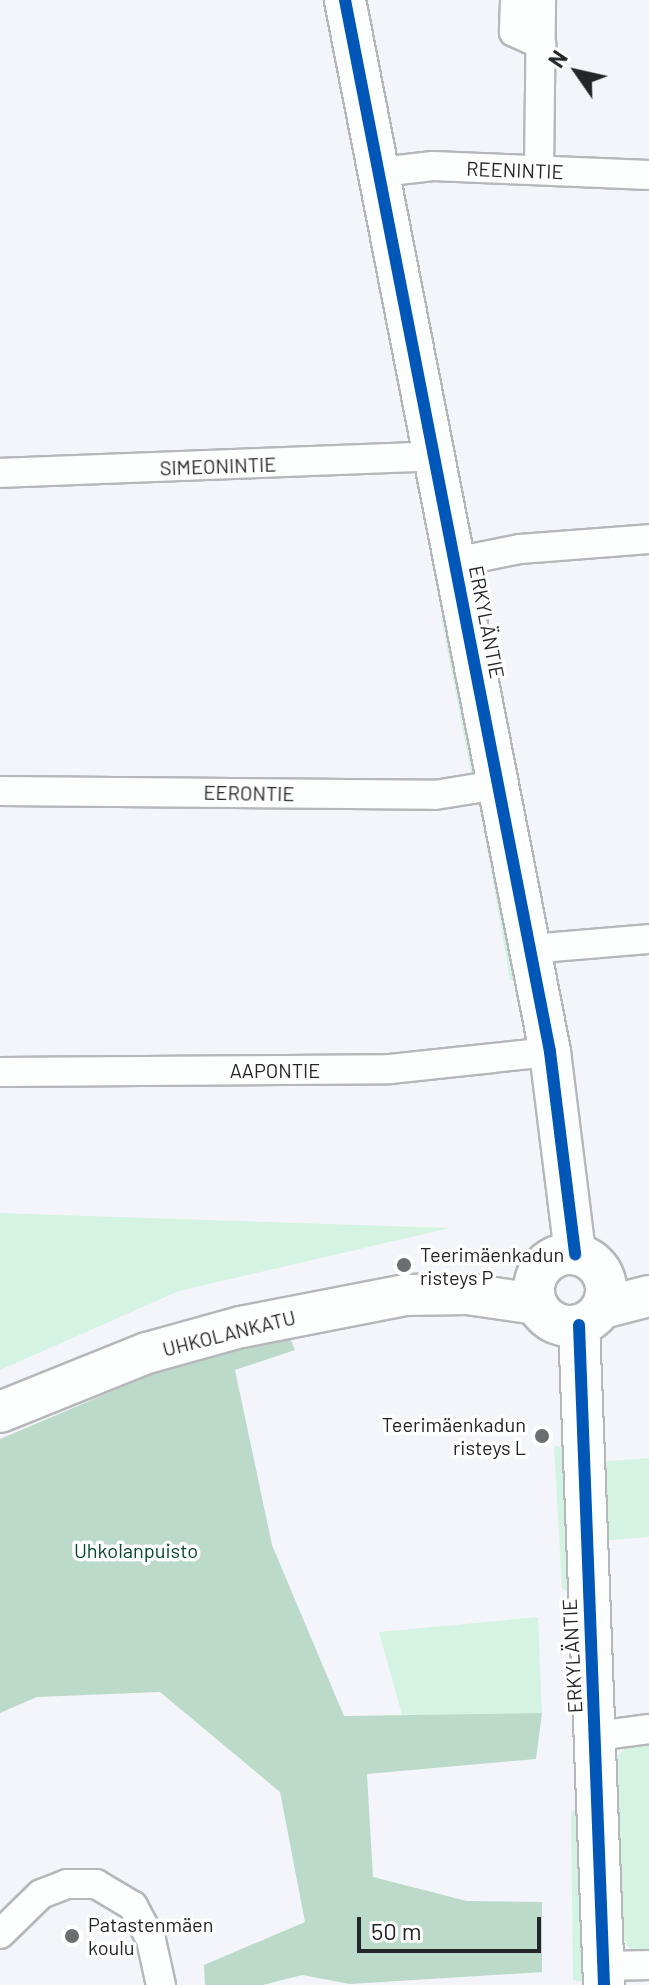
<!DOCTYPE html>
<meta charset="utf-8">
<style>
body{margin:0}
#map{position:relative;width:649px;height:1985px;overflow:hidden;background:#f4f5fa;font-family:Barlow,sans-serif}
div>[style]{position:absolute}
.green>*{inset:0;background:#d5f3e2}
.forest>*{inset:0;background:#bcdac9}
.roads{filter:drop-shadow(2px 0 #b6b7bb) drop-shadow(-2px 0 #b6b7bb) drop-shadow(0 2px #b6b7bb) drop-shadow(0 -2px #b6b7bb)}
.street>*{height:28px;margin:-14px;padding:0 14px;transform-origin:14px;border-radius:14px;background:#fdfefe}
.secondary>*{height:40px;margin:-20px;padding:0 20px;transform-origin:20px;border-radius:20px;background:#fdfefe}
.secondary>.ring{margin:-20px;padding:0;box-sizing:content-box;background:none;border:40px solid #fdfefe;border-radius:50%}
.cycleway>*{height:12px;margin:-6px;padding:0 6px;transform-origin:6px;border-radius:6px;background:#0057b8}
.dots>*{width:22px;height:22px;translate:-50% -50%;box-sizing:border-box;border:4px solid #fff;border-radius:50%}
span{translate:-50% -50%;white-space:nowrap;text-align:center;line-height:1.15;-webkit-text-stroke:7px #fff;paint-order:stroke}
.street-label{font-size:20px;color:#242528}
.poi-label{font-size:20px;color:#242528}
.left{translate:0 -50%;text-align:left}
.right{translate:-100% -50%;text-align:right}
.park-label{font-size:20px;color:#044a2a}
.north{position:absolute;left:537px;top:32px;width:80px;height:80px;-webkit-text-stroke:6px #fff;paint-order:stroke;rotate:304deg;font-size:22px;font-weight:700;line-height:32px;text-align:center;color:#242528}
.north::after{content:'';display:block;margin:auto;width:28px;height:36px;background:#242528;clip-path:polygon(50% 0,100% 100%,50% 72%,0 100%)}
.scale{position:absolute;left:357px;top:1917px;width:184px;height:36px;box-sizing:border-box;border:4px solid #242528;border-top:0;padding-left:10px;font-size:24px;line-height:28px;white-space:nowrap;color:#242528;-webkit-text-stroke:6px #fff;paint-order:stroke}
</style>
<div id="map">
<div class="green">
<div style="clip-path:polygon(453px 615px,477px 767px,471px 773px,441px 617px)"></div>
<div style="clip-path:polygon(479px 801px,487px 809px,521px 981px,510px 980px)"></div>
<div style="clip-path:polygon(0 1213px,207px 1220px,450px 1228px,179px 1291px,0 1370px)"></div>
<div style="clip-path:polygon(554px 1445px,563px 1448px,574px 1485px,576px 1590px,568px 1592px,562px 1588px)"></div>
<div style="clip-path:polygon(649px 1458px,649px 1537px,602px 1541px,597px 1462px)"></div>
<div style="clip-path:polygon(538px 1617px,542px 1713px,402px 1715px,379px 1632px)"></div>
<div style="clip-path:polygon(649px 1741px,649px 1956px,636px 1956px,620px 1936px,614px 1758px,634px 1742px)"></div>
<div style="clip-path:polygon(580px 1804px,594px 1985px,573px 1980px,571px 1813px)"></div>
</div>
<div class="forest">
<div style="clip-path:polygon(288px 1333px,295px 1350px,235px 1370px,272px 1545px,344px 1716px,542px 1713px,536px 1759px,367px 1774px,373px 1877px,467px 1901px,542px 1902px,542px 1972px,350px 1984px,302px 1975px,263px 1985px,205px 1985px,204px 1965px,305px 1922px,280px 1792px,160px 1692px,37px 1697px,0 1713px,0 1439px,155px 1373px)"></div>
</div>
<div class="roads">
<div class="street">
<div style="left:515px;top:0;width:32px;rotate:92deg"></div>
<div style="left:514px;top:32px;width:30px;rotate:24deg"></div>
<div style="left:539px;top:170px;width:170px;rotate:-89.3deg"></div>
<div style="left:381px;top:172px;width:52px;rotate:-6.6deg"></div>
<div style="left:433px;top:166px;width:216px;rotate:2.4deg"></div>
<div style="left:0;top:473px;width:435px;rotate:-2.2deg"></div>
<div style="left:455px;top:562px;width:66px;rotate:-11.3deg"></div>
<div style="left:520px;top:549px;width:129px;rotate:-4.4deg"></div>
<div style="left:0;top:791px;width:435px;rotate:0.5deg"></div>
<div style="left:435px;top:795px;width:63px;rotate:-9.2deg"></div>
<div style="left:530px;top:949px;width:119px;rotate:-4.8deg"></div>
<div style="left:0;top:1072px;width:390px;rotate:-0.4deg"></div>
<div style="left:390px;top:1069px;width:161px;rotate:-6.1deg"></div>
<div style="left:596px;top:1736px;width:53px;rotate:-7.5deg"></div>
<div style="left:0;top:1934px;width:57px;rotate:-44.3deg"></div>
<div style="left:41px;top:1894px;width:28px;rotate:-21deg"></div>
<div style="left:67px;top:1884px;width:29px"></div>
<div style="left:96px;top:1884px;width:43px;rotate:30.7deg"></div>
<div style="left:133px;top:1906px;width:38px;rotate:62deg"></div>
<div style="left:151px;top:1940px;width:46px;rotate:77.5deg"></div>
<div style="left:605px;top:1966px;width:44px;rotate:-1.3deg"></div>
</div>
<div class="secondary">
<div style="left:345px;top:0;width:1072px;rotate:78.97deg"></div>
<div style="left:550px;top:1052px;width:204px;rotate:82.9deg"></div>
<div class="ring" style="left:534px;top:1254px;width:32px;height:32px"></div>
<div style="left:602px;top:1308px;width:49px;rotate:-14.3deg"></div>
<div style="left:579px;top:1325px;width:660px;rotate:87.83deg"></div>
<div style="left:0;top:1412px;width:158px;rotate:-21.9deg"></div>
<div style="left:147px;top:1353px;width:98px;rotate:-15.5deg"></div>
<div style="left:241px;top:1327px;width:168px;rotate:-11deg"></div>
<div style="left:406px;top:1295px;width:61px;rotate:-0.9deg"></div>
<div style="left:467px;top:1294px;width:70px;rotate:8.2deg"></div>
</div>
</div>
<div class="cycleway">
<div style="left:345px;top:0;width:1072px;rotate:78.97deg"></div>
<div style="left:550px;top:1052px;width:204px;rotate:82.9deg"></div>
<div style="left:579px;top:1325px;width:660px;rotate:87.83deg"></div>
</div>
<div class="dots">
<div style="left:404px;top:1265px;background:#6d6e72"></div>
<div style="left:542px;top:1436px;background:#6d6e72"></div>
<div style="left:72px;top:1936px;background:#6d6e72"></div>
</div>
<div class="street-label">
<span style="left:515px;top:170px;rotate:2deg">REENINTIE</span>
<span style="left:218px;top:466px;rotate:-2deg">SIMEONINTIE</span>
<span style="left:487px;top:622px;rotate:79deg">ERKYLÄNTIE</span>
<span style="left:249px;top:793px;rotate:1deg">EERONTIE</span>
<span style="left:275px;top:1070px">AAPONTIE</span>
<span style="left:229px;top:1333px;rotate:-14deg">UHKOLANKATU</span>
<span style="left:572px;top:1656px;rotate:-93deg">ERKYLÄNTIE</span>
</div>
<div class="poi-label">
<span class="left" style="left:420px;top:1266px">Teerimäenkadun<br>risteys P</span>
<span class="right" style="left:526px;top:1436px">Teerimäenkadun<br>risteys L</span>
<span class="left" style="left:88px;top:1936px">Patastenmäen<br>koulu</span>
</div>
<div class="park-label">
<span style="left:136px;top:1550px">Uhkolanpuisto</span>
</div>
<div class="north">N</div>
<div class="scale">50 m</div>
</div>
